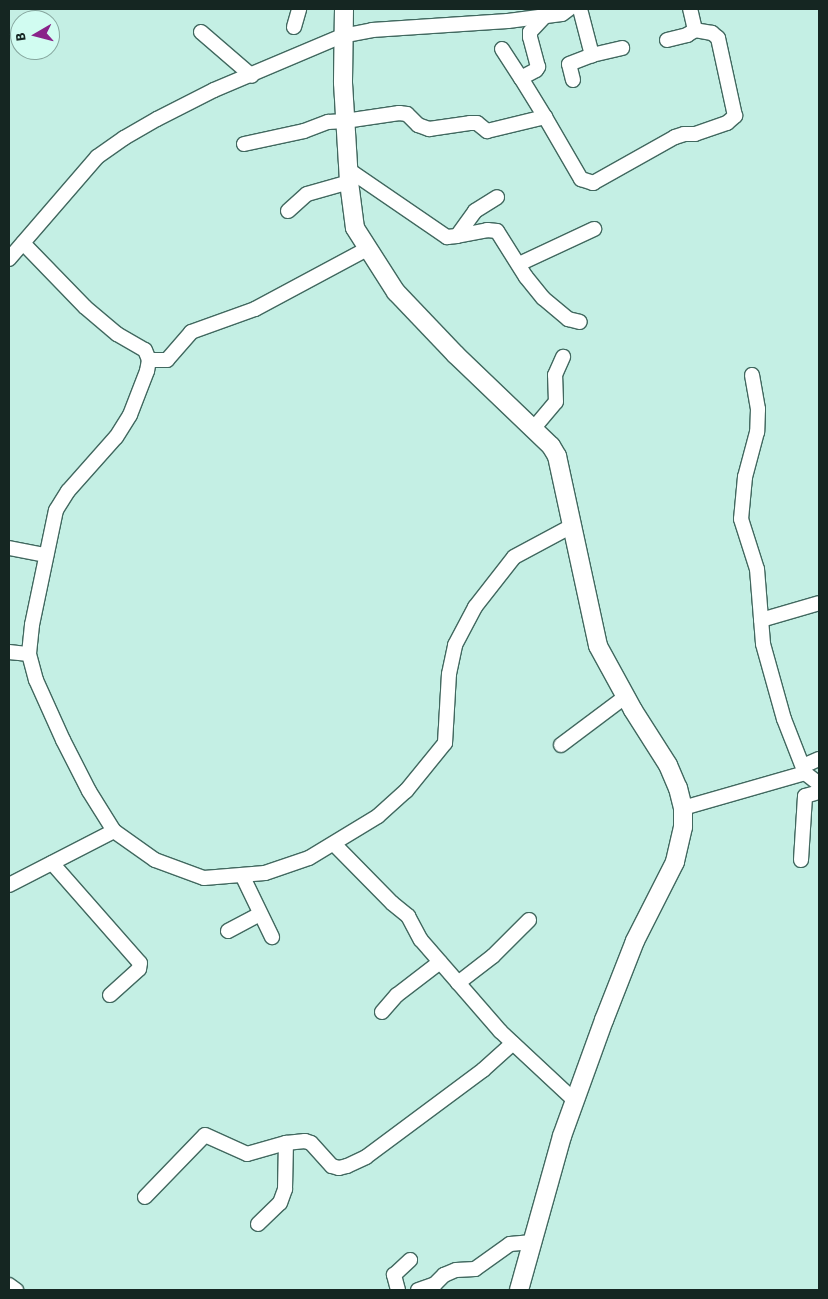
<!DOCTYPE html>
<style>
body{margin:0}
#map{position:relative;width:828px;height:1299px;overflow:hidden;background:#c4efe4;font-family:"Source Sans 3",sans-serif}
div>[style]{position:absolute}
.roads{filter:drop-shadow(1px 0 #41685f) drop-shadow(-1px 0 #41685f) drop-shadow(0 1px #41685f) drop-shadow(0 -1px #41685f)}
.minor>*{height:14px;margin:-7px;padding:0 7px;transform-origin:7px;border-radius:7px;background:#fff}
.tertiary>*{height:18px;margin:-9px;padding:0 9px;transform-origin:9px;border-radius:9px;background:#fff}
span{translate:-50% -50%;white-space:nowrap;text-align:center;line-height:1.15;-webkit-text-stroke:5px #d1fcf1;paint-order:stroke}
.frame{position:absolute;inset:0;border:10px solid #152622;pointer-events:none}
.north{position:absolute;left:10px;top:10px;width:50px;height:50px;box-sizing:border-box;background:#d1fcf1;border:1px solid #86a69e;border-radius:50%;rotate:262deg;font-size:14px;font-weight:700;line-height:20px;text-align:center;color:#152622}
.north::after{content:'';display:block;margin:auto;width:18px;height:22px;background:#89238a;clip-path:polygon(50% 0,100% 100%,50% 72%,0 100%)}
</style>
<div id="map">
<div class="roads">
<div class="minor">
<div style="left:580px;top:9px;width:48px;rotate:75.4deg"></div>
<div style="left:592px;top:55px;width:31px;rotate:-13deg"></div>
<div style="left:294px;top:27px;width:19px;rotate:-74deg"></div>
<div style="left:201px;top:32px;width:67px;rotate:40.8deg"></div>
<div style="left:667px;top:40px;width:21px;rotate:-14deg"></div>
<div style="left:687px;top:35px;width:9px;rotate:-32deg"></div>
<div style="left:502px;top:49px;width:35px;rotate:57deg"></div>
<div style="left:521px;top:78px;width:17px;rotate:-28deg"></div>
<div style="left:536px;top:70px;width:4px;rotate:-56deg"></div>
<div style="left:538px;top:67px;width:31px;rotate:-105deg"></div>
<div style="left:530px;top:37px;width:5px;rotate:-90deg"></div>
<div style="left:530px;top:32px;width:22px;rotate:-47deg"></div>
<div style="left:521px;top:78px;width:46px;rotate:58.4deg"></div>
<div style="left:573px;top:80px;width:16px;rotate:-104deg"></div>
<div style="left:569px;top:64px;width:25px;rotate:-21deg"></div>
<div style="left:244px;top:144px;width:61px;rotate:-12.2deg"></div>
<div style="left:304px;top:131px;width:26px;rotate:-21deg"></div>
<div style="left:328px;top:122px;width:17px;rotate:-3deg"></div>
<div style="left:345px;top:121px;width:55px;rotate:-8.4deg"></div>
<div style="left:399px;top:113px;width:8px;rotate:7deg"></div>
<div style="left:407px;top:114px;width:16px;rotate:45deg"></div>
<div style="left:418px;top:125px;width:12px;rotate:20deg"></div>
<div style="left:429px;top:129px;width:41px;rotate:-8.3deg"></div>
<div style="left:470px;top:123px;width:7px"></div>
<div style="left:477px;top:123px;width:13px;rotate:39deg"></div>
<div style="left:487px;top:131px;width:60px;rotate:-13.6deg"></div>
<div style="left:545px;top:117px;width:72px;rotate:59.9deg"></div>
<div style="left:581px;top:179px;width:13px;rotate:18deg"></div>
<div style="left:593px;top:183px;width:94px;rotate:-29.3deg"></div>
<div style="left:675px;top:137px;width:9px;rotate:-18deg"></div>
<div style="left:684px;top:134px;width:11px"></div>
<div style="left:695px;top:134px;width:34px;rotate:-19deg"></div>
<div style="left:727px;top:123px;width:11px;rotate:-41deg"></div>
<div style="left:735px;top:116px;width:80px;rotate:-102.3deg"></div>
<div style="left:718px;top:38px;width:8px;rotate:-140deg"></div>
<div style="left:712px;top:33px;width:17px;rotate:-170deg"></div>
<div style="left:695px;top:30px;width:22px;rotate:-103deg"></div>
<div style="left:349px;top:170px;width:119px;rotate:34.4deg"></div>
<div style="left:447px;top:237px;width:10px;rotate:-6deg"></div>
<div style="left:457px;top:236px;width:31px;rotate:-54deg"></div>
<div style="left:475px;top:211px;width:26px;rotate:-32deg"></div>
<div style="left:288px;top:211px;width:25px;rotate:-42deg"></div>
<div style="left:307px;top:194px;width:44px;rotate:-15.9deg"></div>
<div style="left:457px;top:236px;width:31px;rotate:-11deg"></div>
<div style="left:487px;top:230px;width:10px;rotate:6deg"></div>
<div style="left:497px;top:231px;width:54px;rotate:57.8deg"></div>
<div style="left:526px;top:277px;width:27px;rotate:51deg"></div>
<div style="left:543px;top:298px;width:33px;rotate:40deg"></div>
<div style="left:568px;top:319px;width:12px;rotate:14deg"></div>
<div style="left:23px;top:243px;width:89px;rotate:45.9deg"></div>
<div style="left:85px;top:307px;width:42px;rotate:40.2deg"></div>
<div style="left:117px;top:334px;width:32px;rotate:30deg"></div>
<div style="left:145px;top:350px;width:11px;rotate:68deg"></div>
<div style="left:149px;top:360px;width:11px;rotate:100deg"></div>
<div style="left:147px;top:371px;width:47px;rotate:111.1deg"></div>
<div style="left:130px;top:415px;width:26px;rotate:122deg"></div>
<div style="left:116px;top:437px;width:72px;rotate:131.6deg"></div>
<div style="left:68px;top:491px;width:22px;rotate:122deg"></div>
<div style="left:56px;top:510px;width:117px;rotate:101.8deg"></div>
<div style="left:32px;top:625px;width:29px;rotate:96deg"></div>
<div style="left:29px;top:654px;width:27px;rotate:75deg"></div>
<div style="left:36px;top:680px;width:66px;rotate:65.8deg"></div>
<div style="left:63px;top:740px;width:57px;rotate:63deg"></div>
<div style="left:89px;top:791px;width:47px;rotate:58deg"></div>
<div style="left:9px;top:259px;width:135px;rotate:-49.2deg"></div>
<div style="left:97px;top:157px;width:33px;rotate:-35deg"></div>
<div style="left:124px;top:138px;width:38px;rotate:-30deg"></div>
<div style="left:157px;top:119px;width:64px;rotate:-27deg"></div>
<div style="left:214px;top:90px;width:139px;rotate:-22.9deg"></div>
<div style="left:342px;top:36px;width:31px;rotate:-11deg"></div>
<div style="left:372px;top:30px;width:136px;rotate:-3.8deg"></div>
<div style="left:508px;top:21px;width:54px;rotate:-7.4deg"></div>
<div style="left:562px;top:14px;width:9px;rotate:-36deg"></div>
<div style="left:519px;top:264px;width:83px;rotate:-25deg"></div>
<div style="left:149px;top:360px;width:18px"></div>
<div style="left:167px;top:360px;width:37px;rotate:-49deg"></div>
<div style="left:191px;top:332px;width:68px;rotate:-19.8deg"></div>
<div style="left:255px;top:309px;width:127px;rotate:-28.2deg"></div>
<div style="left:752px;top:375px;width:35px;rotate:80deg"></div>
<div style="left:758px;top:409px;width:23px;rotate:92deg"></div>
<div style="left:757px;top:432px;width:47px;rotate:104.9deg"></div>
<div style="left:745px;top:477px;width:42px;rotate:95.4deg"></div>
<div style="left:741px;top:519px;width:52px;rotate:72.3deg"></div>
<div style="left:757px;top:569px;width:75px;rotate:85.4deg"></div>
<div style="left:763px;top:644px;width:78px;rotate:74.4deg"></div>
<div style="left:784px;top:719px;width:58px;rotate:68.7deg"></div>
<div style="left:533px;top:429px;width:35px;rotate:-50deg"></div>
<div style="left:556px;top:402px;width:27px;rotate:-92deg"></div>
<div style="left:555px;top:375px;width:20px;rotate:-66deg"></div>
<div style="left:9px;top:548px;width:38px;rotate:11deg"></div>
<div style="left:761px;top:620px;width:60px;rotate:-16.3deg"></div>
<div style="left:9px;top:652px;width:20px;rotate:6deg"></div>
<div style="left:561px;top:745px;width:80px;rotate:-36.9deg"></div>
<div style="left:803px;top:766px;width:17px;rotate:-24deg"></div>
<div style="left:683px;top:808px;width:127px;rotate:-16deg"></div>
<div style="left:805px;top:773px;width:18px;rotate:38deg"></div>
<div style="left:334px;top:844px;width:83px;rotate:45.5deg"></div>
<div style="left:392px;top:903px;width:21px;rotate:39deg"></div>
<div style="left:408px;top:916px;width:27px;rotate:62deg"></div>
<div style="left:421px;top:940px;width:121px;rotate:49deg"></div>
<div style="left:500px;top:1031px;width:103px;rotate:43deg"></div>
<div style="left:801px;top:860px;width:64px;rotate:-86.4deg"></div>
<div style="left:805px;top:796px;width:15px;rotate:-16deg"></div>
<div style="left:52px;top:863px;width:133px;rotate:48.7deg"></div>
<div style="left:140px;top:963px;width:6px;rotate:99deg"></div>
<div style="left:139px;top:969px;width:39px;rotate:138deg"></div>
<div style="left:242px;top:875px;width:69px;rotate:64.2deg"></div>
<div style="left:9px;top:885px;width:118px;rotate:-27.2deg"></div>
<div style="left:114px;top:831px;width:50px;rotate:35.3deg"></div>
<div style="left:155px;top:860px;width:52px;rotate:20.2deg"></div>
<div style="left:204px;top:878px;width:61px;rotate:-4.7deg"></div>
<div style="left:265px;top:873px;width:46px;rotate:-18.8deg"></div>
<div style="left:309px;top:858px;width:81px;rotate:-31.3deg"></div>
<div style="left:378px;top:816px;width:38px;rotate:-42deg"></div>
<div style="left:406px;top:791px;width:62px;rotate:-50.9deg"></div>
<div style="left:445px;top:743px;width:69px;rotate:-86.7deg"></div>
<div style="left:449px;top:674px;width:30px;rotate:-78deg"></div>
<div style="left:455px;top:645px;width:43px;rotate:-62.2deg"></div>
<div style="left:475px;top:607px;width:63px;rotate:-52deg"></div>
<div style="left:514px;top:557px;width:64px;rotate:-28.2deg"></div>
<div style="left:228px;top:931px;width:36px;rotate:-28deg"></div>
<div style="left:458px;top:983px;width:44px;rotate:-37.6deg"></div>
<div style="left:493px;top:956px;width:51px;rotate:-45deg"></div>
<div style="left:382px;top:1012px;width:23px;rotate:-49deg"></div>
<div style="left:397px;top:995px;width:54px;rotate:-37.5deg"></div>
<div style="left:145px;top:1197px;width:86px;rotate:-45.9deg"></div>
<div style="left:205px;top:1135px;width:46px;rotate:24.3deg"></div>
<div style="left:247px;top:1154px;width:41px;rotate:-15.8deg"></div>
<div style="left:286px;top:1143px;width:19px;rotate:-6deg"></div>
<div style="left:305px;top:1141px;width:6px;rotate:18deg"></div>
<div style="left:311px;top:1143px;width:31px;rotate:48deg"></div>
<div style="left:332px;top:1166px;width:7px;rotate:16deg"></div>
<div style="left:339px;top:1168px;width:8px;rotate:-14deg"></div>
<div style="left:347px;top:1166px;width:21px;rotate:-25deg"></div>
<div style="left:366px;top:1157px;width:146px;rotate:-36.6deg"></div>
<div style="left:483px;top:1070px;width:40px;rotate:-42deg"></div>
<div style="left:258px;top:1224px;width:30px;rotate:-44deg"></div>
<div style="left:280px;top:1203px;width:15px;rotate:-70deg"></div>
<div style="left:285px;top:1189px;width:46px;rotate:-88.8deg"></div>
<div style="left:9px;top:1285px;width:9px;rotate:36deg"></div>
<div style="left:398px;top:1290px;width:16px;rotate:-105deg"></div>
<div style="left:394px;top:1275px;width:22px;rotate:-43deg"></div>
<div style="left:418px;top:1290px;width:18px;rotate:-19deg"></div>
<div style="left:435px;top:1284px;width:13px;rotate:-45deg"></div>
<div style="left:444px;top:1275px;width:13px;rotate:-23deg"></div>
<div style="left:456px;top:1270px;width:19px;rotate:-3deg"></div>
<div style="left:475px;top:1269px;width:43px;rotate:-35.5deg"></div>
<div style="left:510px;top:1244px;width:22px;rotate:-5deg"></div>
</div>
<div class="tertiary">
<div style="left:344px;top:9px;width:74px;rotate:90.8deg"></div>
<div style="left:343px;top:83px;width:99px;rotate:86.5deg"></div>
<div style="left:349px;top:182px;width:46px;rotate:82.6deg"></div>
<div style="left:355px;top:228px;width:76px;rotate:57.4deg"></div>
<div style="left:396px;top:292px;width:86px;rotate:46.4deg"></div>
<div style="left:455px;top:354px;width:133px;rotate:43.8deg"></div>
<div style="left:551px;top:446px;width:12px;rotate:59deg"></div>
<div style="left:557px;top:456px;width:194px;rotate:77.8deg"></div>
<div style="left:598px;top:646px;width:73px;rotate:61.3deg"></div>
<div style="left:633px;top:710px;width:65px;rotate:57.5deg"></div>
<div style="left:668px;top:765px;width:25px;rotate:67deg"></div>
<div style="left:678px;top:788px;width:21px;rotate:76deg"></div>
<div style="left:683px;top:808px;width:19px;rotate:90deg"></div>
<div style="left:683px;top:827px;width:36px;rotate:103deg"></div>
<div style="left:675px;top:862px;width:89px;rotate:116.9deg"></div>
<div style="left:635px;top:941px;width:85px;rotate:111.4deg"></div>
<div style="left:604px;top:1020px;width:123px;rotate:109.9deg"></div>
<div style="left:562px;top:1136px;width:160px;rotate:105.6deg"></div>
</div>
</div>
<div class="frame"></div>
<div class="north">B</div>
</div>
